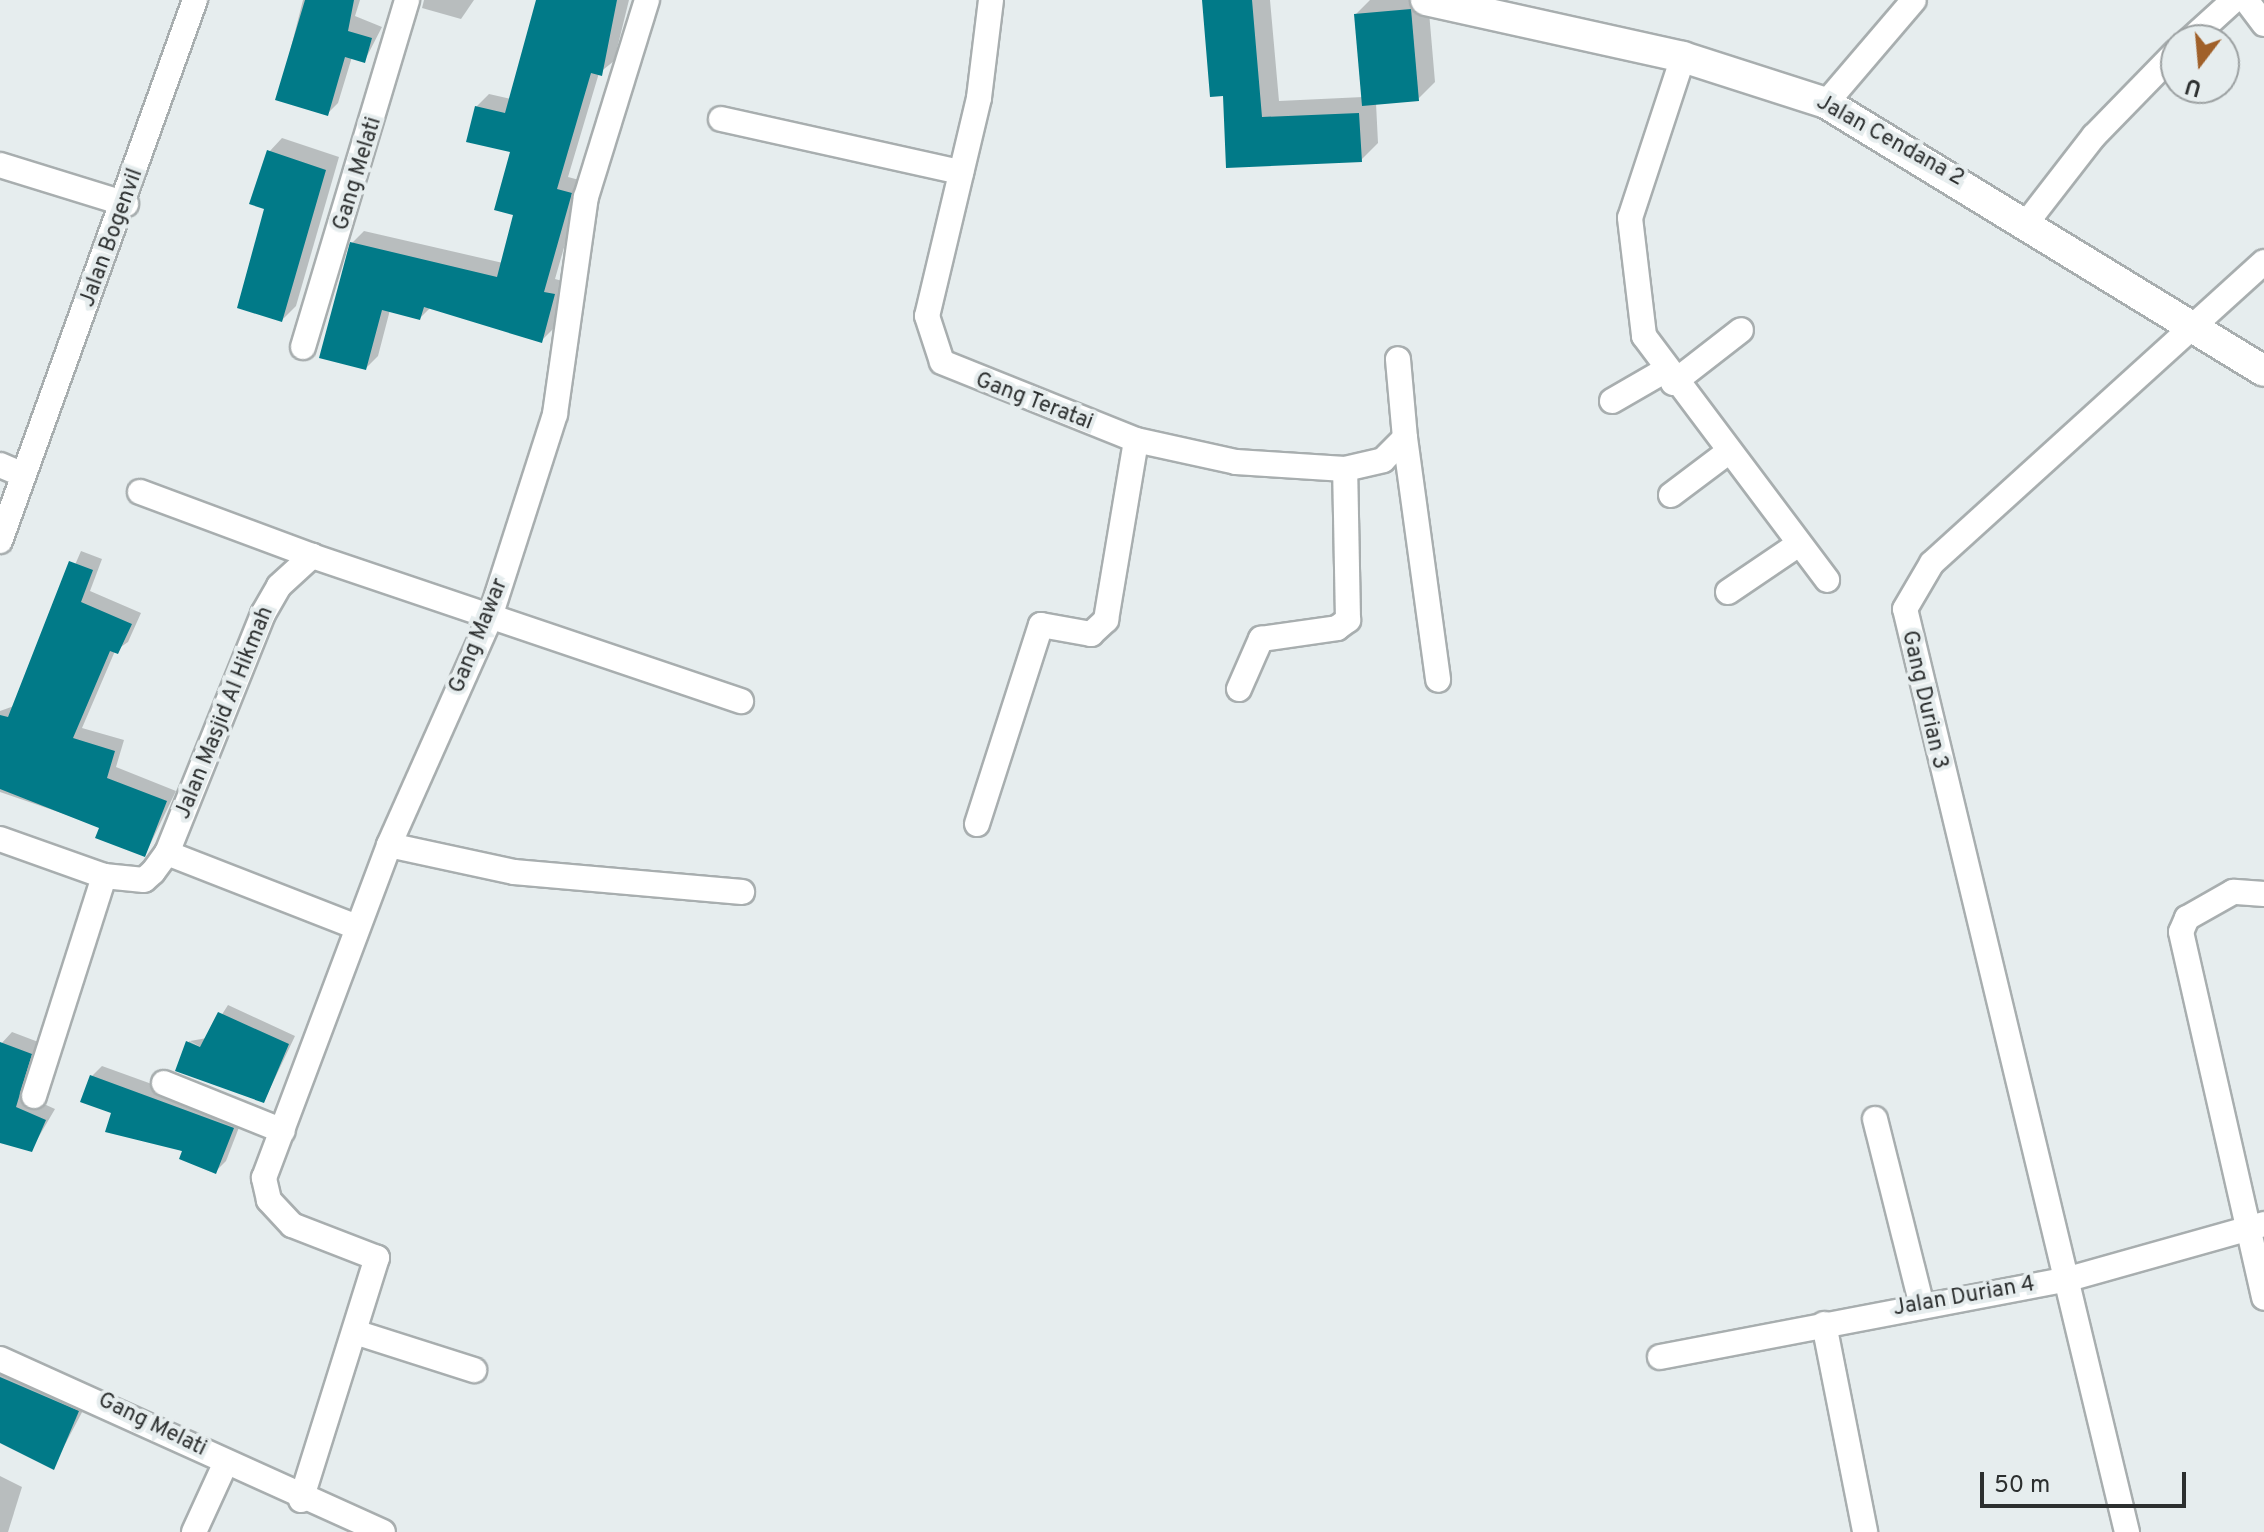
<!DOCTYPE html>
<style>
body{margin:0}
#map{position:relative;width:2264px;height:1532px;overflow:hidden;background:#e6edee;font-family:Overpass,sans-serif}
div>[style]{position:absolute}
.shadow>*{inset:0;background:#0003}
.building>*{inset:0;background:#017a88}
.roads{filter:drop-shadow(2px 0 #a8aeaf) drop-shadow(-2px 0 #a8aeaf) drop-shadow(0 2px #a8aeaf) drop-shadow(0 -2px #a8aeaf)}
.minor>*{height:24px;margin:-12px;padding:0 12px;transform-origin:12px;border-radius:12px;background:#fff}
.tertiary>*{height:30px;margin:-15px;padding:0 15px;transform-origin:15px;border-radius:15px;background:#fff}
span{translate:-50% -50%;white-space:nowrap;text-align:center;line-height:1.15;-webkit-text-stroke:8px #e6edee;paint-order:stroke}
.street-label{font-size:22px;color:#2c2f2f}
.north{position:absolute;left:2160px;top:24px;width:80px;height:80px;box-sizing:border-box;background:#e6edee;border:2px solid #9ca1a2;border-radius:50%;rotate:196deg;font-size:22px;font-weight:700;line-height:32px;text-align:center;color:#2c2f2f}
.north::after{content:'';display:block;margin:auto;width:28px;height:36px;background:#a06029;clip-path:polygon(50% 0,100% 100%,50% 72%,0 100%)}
.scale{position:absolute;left:1980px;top:1472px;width:206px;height:36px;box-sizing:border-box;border:4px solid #2c2f2f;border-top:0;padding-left:10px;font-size:24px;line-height:28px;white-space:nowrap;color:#2c2f2f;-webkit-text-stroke:6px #e6edee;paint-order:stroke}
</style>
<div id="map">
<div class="shadow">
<div style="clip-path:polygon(303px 0,360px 0,355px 16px,382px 27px,365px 60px,352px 57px,338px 103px,327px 114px,278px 99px)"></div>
<div style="clip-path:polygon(424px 0,474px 0,461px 19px,422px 8px)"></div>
<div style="clip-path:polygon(543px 0,629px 0,614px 61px,599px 73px,568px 177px,583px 181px,555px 279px,566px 282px,554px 328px,542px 340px,431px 307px,420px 318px,390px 310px,378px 356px,366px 368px,352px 243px,364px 231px,503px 263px,516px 214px,513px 150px,476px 107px,489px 94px,511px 99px)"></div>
<div style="clip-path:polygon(1204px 0,1270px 0,1279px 101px,1363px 97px,1356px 14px,1370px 0,1428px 0,1435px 82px,1418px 99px,1376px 103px,1378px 143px,1361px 160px,1228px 166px,1225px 94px)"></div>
<div style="clip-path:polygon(282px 138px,339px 157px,296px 306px,282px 320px,266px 208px,269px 152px)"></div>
<div style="clip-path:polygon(81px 551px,102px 559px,90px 591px,141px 613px,128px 642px,115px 651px,82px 728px,124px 740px,116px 767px,176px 791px,145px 855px,102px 827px,0 792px,0 711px,14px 706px)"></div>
<div style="clip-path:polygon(228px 1005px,295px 1036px,264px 1101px,178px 1070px,189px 1041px,209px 1052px,190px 1041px,207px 1038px)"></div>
<div style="clip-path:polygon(12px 1032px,41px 1043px,24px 1095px,55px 1109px,31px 1150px,0 1136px,0 1045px)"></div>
<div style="clip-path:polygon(102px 1066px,243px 1117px,226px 1161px,216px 1171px,114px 1112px,91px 1077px)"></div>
<div style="clip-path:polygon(13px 1368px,88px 1401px,53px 1467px,0 1439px,0 1373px)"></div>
<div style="clip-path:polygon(0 1476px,22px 1487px,8px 1532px,0 1532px)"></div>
</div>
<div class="building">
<div style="clip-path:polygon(305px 0,354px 0,348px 31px,372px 38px,365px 63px,345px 57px,328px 116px,275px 100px)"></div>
<div style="clip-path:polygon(536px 0,617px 0,602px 76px,591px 73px,557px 189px,572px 193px,544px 292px,555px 294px,542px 343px,424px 307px,420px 320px,382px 310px,366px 370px,319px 358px,350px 242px,497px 277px,513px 215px,494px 210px,510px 152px,466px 142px,475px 106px,505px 113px)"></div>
<div style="clip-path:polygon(1202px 0,1252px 0,1262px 117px,1359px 113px,1362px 162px,1226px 168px,1223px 96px,1210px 97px)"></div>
<div style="clip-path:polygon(1411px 9px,1419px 101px,1362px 106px,1354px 14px)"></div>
<div style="clip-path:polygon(267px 150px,326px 170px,282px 322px,237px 308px,264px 209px,249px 204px)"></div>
<div style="clip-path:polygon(69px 561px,93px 570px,81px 602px,132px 624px,118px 654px,110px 651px,73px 738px,115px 751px,107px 778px,167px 801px,145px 857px,95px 838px,99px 828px,0 789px,0 715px,8px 717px)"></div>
<div style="clip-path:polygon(218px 1012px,289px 1044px,264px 1103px,175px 1071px,186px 1041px,200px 1047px)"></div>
<div style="clip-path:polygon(0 1042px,32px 1054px,16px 1107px,46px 1120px,32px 1152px,0 1143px)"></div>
<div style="clip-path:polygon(90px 1075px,234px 1128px,216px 1174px,179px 1159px,182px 1151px,105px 1132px,111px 1113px,80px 1102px)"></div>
<div style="clip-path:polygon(0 1377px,79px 1411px,54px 1470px,0 1443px)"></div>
</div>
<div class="roads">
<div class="minor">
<div style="left:991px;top:0;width:99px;rotate:97deg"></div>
<div style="left:979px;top:98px;width:224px;rotate:103.4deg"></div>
<div style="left:927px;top:316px;width:48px;rotate:71.9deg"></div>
<div style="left:942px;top:362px;width:209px;rotate:21.9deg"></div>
<div style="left:1136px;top:440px;width:102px;rotate:12.4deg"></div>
<div style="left:1236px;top:462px;width:109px;rotate:3.7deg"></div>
<div style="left:1345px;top:469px;width:39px;rotate:-13deg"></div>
<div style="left:1383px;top:460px;width:31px;rotate:-45deg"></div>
<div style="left:1405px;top:438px;width:79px;rotate:-95.1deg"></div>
<div style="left:2246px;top:0;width:30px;rotate:53deg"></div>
<div style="left:2190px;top:40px;width:59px;rotate:-42.3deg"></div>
<div style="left:1683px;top:57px;width:169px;rotate:108.2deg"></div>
<div style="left:1630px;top:218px;width:119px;rotate:83.2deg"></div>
<div style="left:1644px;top:336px;width:305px;rotate:53.1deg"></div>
<div style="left:1826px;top:103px;width:135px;rotate:-49.5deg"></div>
<div style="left:721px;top:119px;width:246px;rotate:12.5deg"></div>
<div style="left:0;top:165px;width:132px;rotate:17.2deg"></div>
<div style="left:2028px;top:221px;width:108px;rotate:-52.2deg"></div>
<div style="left:2094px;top:136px;width:117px;rotate:-45.7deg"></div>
<div style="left:303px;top:347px;width:362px;rotate:-73.3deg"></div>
<div style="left:1673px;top:383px;width:86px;rotate:-37.9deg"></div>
<div style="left:1612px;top:401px;width:60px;rotate:-30deg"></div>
<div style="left:1405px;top:438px;width:244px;rotate:82.2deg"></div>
<div style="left:0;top:465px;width:25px;rotate:23deg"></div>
<div style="left:140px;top:492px;width:184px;rotate:20.4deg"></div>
<div style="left:1671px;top:495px;width:70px;rotate:-36.9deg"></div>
<div style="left:0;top:541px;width:575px;rotate:-70.18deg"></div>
<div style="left:1728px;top:592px;width:86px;rotate:-34.1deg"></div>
<div style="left:1239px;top:689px;width:55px;rotate:-66.3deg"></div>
<div style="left:1261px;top:639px;width:77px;rotate:-8.2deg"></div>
<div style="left:1337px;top:628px;width:14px;rotate:-36deg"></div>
<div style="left:1348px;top:620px;width:151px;rotate:-91.1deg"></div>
<div style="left:977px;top:824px;width:209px;rotate:-72.2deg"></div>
<div style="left:1041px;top:625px;width:51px;rotate:10.2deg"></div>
<div style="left:1091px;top:634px;width:21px;rotate:-43deg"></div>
<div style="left:1106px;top:620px;width:182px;rotate:-80.5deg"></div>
<div style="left:0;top:839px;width:110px;rotate:19.6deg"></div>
<div style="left:104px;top:876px;width:40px;rotate:5.7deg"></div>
<div style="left:144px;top:880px;width:12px;rotate:-42deg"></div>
<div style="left:153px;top:872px;width:24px;rotate:-54deg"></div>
<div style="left:167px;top:853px;width:258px;rotate:-68.1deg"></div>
<div style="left:263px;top:614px;width:32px;rotate:-60deg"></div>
<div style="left:279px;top:586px;width:45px;rotate:-42.3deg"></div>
<div style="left:312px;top:556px;width:453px;rotate:18.7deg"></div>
<div style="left:389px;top:845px;width:128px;rotate:12.2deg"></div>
<div style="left:514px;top:872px;width:229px;rotate:5deg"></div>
<div style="left:167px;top:853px;width:204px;rotate:21.3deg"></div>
<div style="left:2264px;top:894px;width:31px;rotate:-176deg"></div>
<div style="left:2233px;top:892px;width:53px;rotate:150.5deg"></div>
<div style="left:2187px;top:918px;width:15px;rotate:113deg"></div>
<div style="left:2181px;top:932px;width:375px;rotate:77.2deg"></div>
<div style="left:164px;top:1083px;width:128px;rotate:22deg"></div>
<div style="left:34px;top:1096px;width:231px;rotate:-72.3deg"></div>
<div style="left:1875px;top:1119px;width:189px;rotate:75.9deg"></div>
<div style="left:1824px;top:1324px;width:212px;rotate:78.8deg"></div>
<div style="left:358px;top:1333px;width:122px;rotate:17.7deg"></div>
<div style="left:1660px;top:1357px;width:412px;rotate:-10.8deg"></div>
<div style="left:2065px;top:1280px;width:207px;rotate:-15.7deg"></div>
<div style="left:0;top:1359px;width:420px;rotate:24.3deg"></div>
<div style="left:301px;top:1500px;width:254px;rotate:-72.6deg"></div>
<div style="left:377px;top:1258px;width:91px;rotate:-158.8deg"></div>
<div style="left:292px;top:1225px;width:34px;rotate:-133deg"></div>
<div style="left:269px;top:1200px;width:23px;rotate:-103deg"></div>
<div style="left:264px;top:1178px;width:356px;rotate:-69.4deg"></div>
<div style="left:389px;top:845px;width:246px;rotate:-66deg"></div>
<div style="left:489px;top:620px;width:216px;rotate:-72.2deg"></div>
<div style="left:555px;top:414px;width:219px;rotate:-81.9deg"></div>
<div style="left:586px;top:197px;width:206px;rotate:-72.8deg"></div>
<div style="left:194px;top:1532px;width:77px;rotate:-65.4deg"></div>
<div style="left:2127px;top:1532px;width:949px;rotate:-103.52deg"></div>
<div style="left:1905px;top:609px;width:53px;rotate:-59.6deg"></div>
<div style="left:1932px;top:563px;width:448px;rotate:-42.2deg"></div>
</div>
<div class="tertiary">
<div style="left:1426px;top:0;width:263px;rotate:12.5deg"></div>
<div style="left:1683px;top:57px;width:150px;rotate:17.8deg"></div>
<div style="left:1826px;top:103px;width:513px;rotate:31.46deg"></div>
</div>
</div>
<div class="street-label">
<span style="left:1890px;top:141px;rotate:29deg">Jalan Cendana 2</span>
<span style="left:358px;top:174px;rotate:-73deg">Gang Melati</span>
<span style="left:112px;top:238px;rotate:-70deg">Jalan Bogenvil</span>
<span style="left:1034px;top:402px;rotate:21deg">Gang Teratai</span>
<span style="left:479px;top:636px;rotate:-68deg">Gang Mawar</span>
<span style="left:1924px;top:700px;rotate:77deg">Gang Durian 3</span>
<span style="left:225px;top:713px;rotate:-68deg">Jalan Masjid Al Hikmah</span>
<span style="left:1964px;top:1297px;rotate:-10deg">Jalan Durian 4</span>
<span style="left:152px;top:1425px;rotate:26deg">Gang Melati</span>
</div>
<div class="north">U</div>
<div class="scale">50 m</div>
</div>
